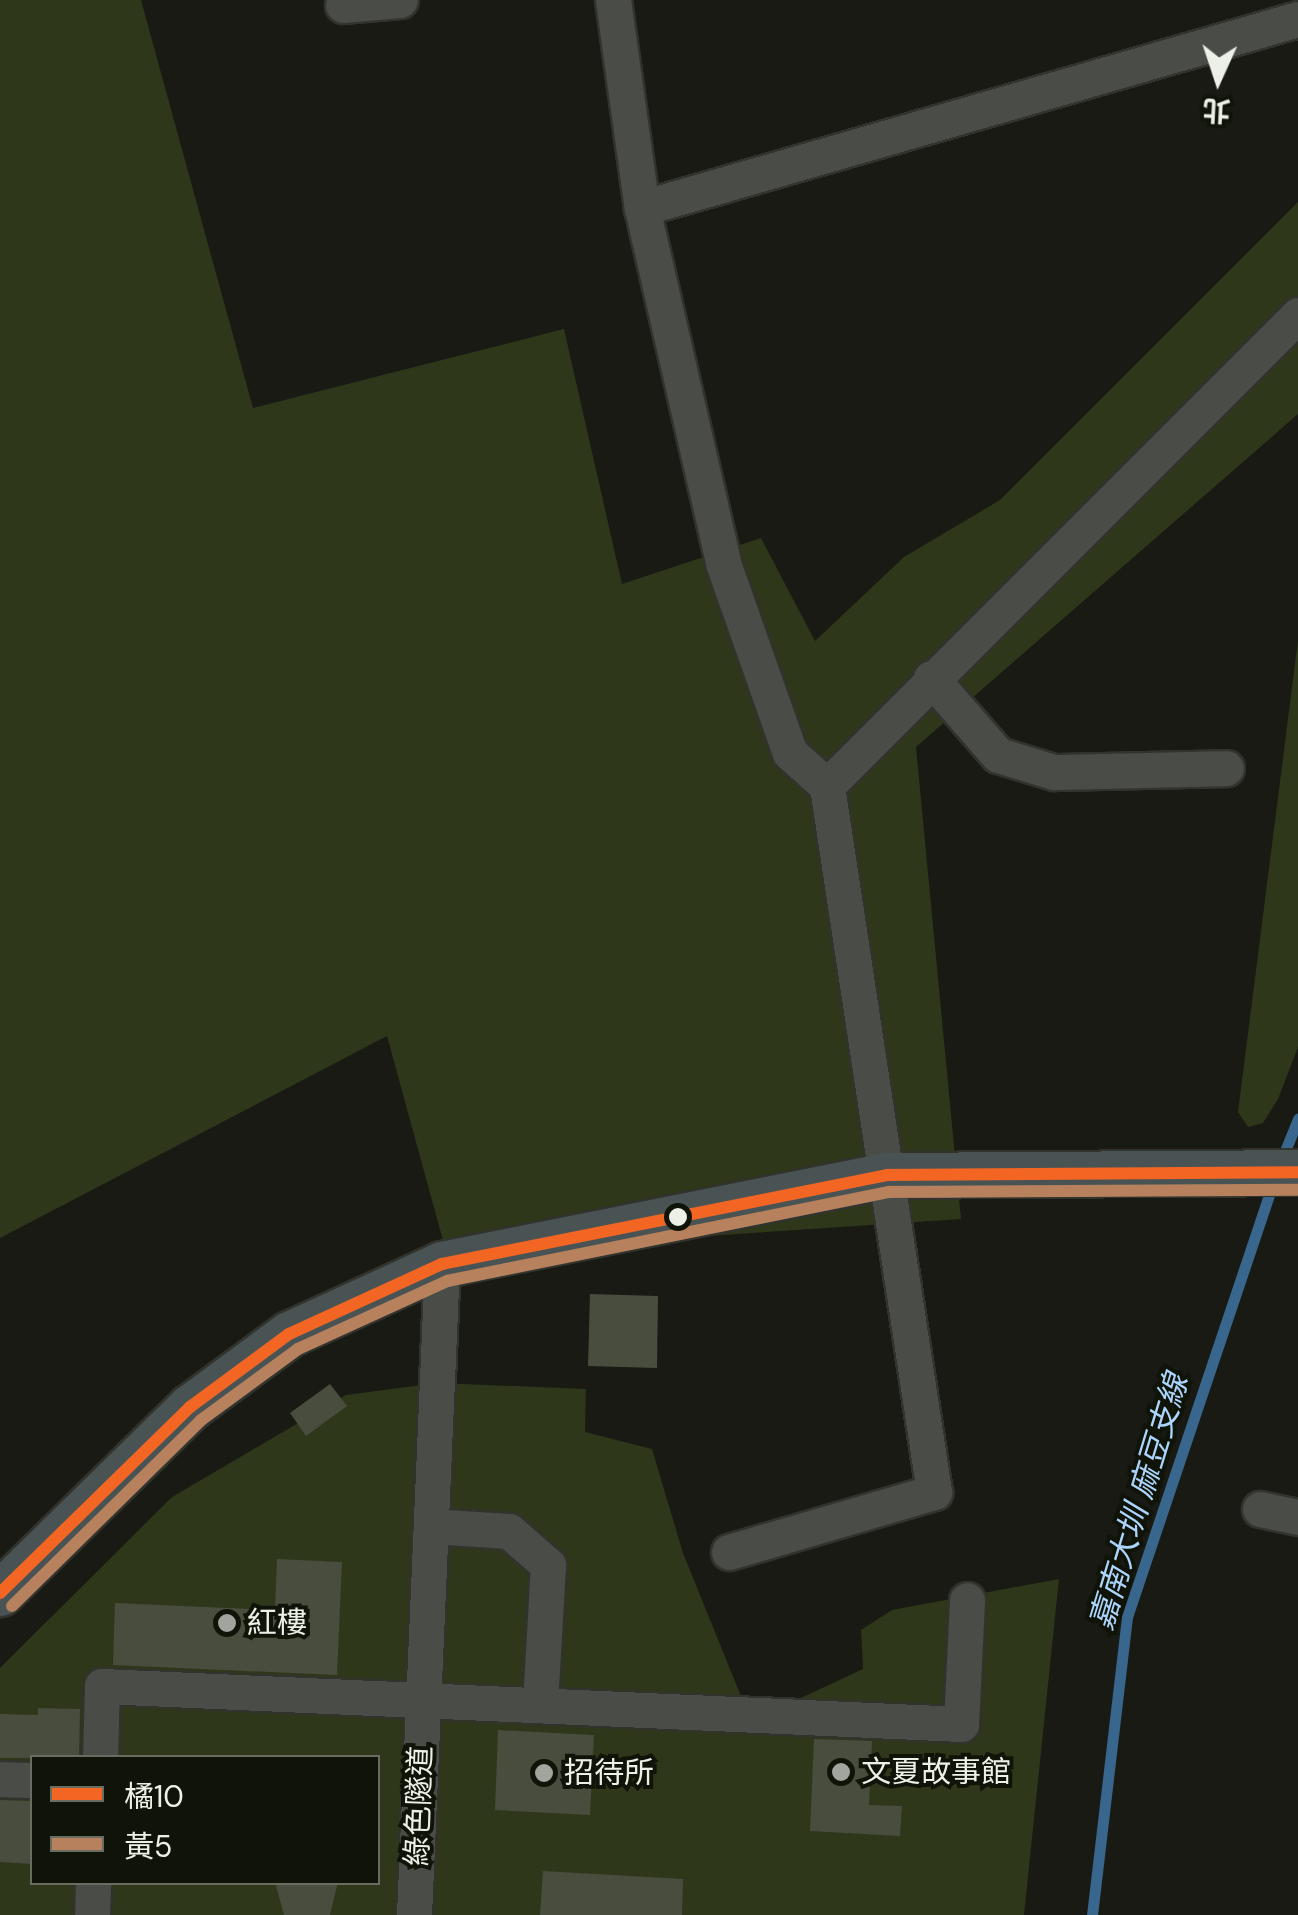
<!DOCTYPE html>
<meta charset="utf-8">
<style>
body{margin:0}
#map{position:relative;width:1298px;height:1915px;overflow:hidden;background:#181a13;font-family:"DM Sans","Noto Sans TC",sans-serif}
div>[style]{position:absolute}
.green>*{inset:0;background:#2e3719}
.stream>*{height:11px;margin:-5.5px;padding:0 5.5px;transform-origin:5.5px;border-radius:5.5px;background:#38668d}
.building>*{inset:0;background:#494d3e}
.roads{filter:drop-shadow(2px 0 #32332d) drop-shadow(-2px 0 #32332d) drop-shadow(0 2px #32332d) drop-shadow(0 -2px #32332d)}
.minor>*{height:35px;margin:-17.5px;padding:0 17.5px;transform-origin:17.5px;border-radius:17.5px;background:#4a4c47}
.major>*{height:45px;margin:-22.5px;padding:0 22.5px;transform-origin:22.5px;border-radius:22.5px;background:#4a5354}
.bus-1>*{height:12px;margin:-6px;padding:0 6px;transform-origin:6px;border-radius:6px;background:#f26522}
.bus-2>*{height:12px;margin:-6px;padding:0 6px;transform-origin:6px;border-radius:6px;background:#b6815c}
.dots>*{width:28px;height:28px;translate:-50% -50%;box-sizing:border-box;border:5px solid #101408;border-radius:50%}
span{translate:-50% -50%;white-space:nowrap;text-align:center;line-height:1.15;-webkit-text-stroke:8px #101408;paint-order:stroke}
.poi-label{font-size:30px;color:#edf0e7}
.left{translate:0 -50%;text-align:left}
.street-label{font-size:30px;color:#edf0e7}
.water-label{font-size:32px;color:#abd5fc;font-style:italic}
.legend{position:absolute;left:30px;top:1755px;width:350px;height:130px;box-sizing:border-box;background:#101408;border:2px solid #686c61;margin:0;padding:12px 18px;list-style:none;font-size:30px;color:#edf0e7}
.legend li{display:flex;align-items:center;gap:20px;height:50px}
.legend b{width:50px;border:2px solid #686c61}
.north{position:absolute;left:1168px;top:30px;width:100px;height:100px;-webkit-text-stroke:8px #101408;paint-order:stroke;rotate:183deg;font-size:28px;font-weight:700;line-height:40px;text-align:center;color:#edf0e7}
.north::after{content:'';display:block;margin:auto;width:35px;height:45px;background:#edf0e7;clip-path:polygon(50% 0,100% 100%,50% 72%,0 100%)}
</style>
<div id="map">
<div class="green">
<div style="clip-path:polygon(0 0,141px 0,253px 408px,564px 329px,622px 584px,761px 538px,815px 641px,904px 557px,1000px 500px,1298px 202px,1298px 414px,916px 747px,961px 1219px,633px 1241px,456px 1288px,387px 1036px,0 1238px)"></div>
<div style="clip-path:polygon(1298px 640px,1298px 1047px,1278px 1099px,1263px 1123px,1248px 1127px,1238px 1112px)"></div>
<div style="clip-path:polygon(evenodd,437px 1383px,586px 1389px,585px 1432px,652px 1449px,683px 1553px,751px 1721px,863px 1669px,861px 1630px,892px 1610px,1059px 1579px,1024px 1915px,0 1915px,0 1668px,172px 1497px,346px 1395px,437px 1383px,32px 1758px,378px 1758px,378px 1882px,32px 1882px,32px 1758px)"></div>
</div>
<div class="stream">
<div style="left:1280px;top:1163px;width:48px;rotate:-67.8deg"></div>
<div style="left:1092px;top:1915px;width:300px;rotate:-83.3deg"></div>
<div style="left:1127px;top:1617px;width:461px;rotate:-71.4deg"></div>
</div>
<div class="building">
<div style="clip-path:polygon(590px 1294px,658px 1296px,657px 1368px,588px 1366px)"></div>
<div style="clip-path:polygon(330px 1384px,347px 1406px,306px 1436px,290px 1413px)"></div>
<div style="clip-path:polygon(277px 1559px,342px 1562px,337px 1675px,113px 1665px,115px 1603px,275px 1610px)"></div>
<div style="clip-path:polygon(38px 1708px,80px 1709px,79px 1758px,0 1758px,0 1714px,38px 1715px)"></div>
<div style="clip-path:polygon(498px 1730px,594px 1735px,590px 1815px,495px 1810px)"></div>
<div style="clip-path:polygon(814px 1739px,872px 1741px,869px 1805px,902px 1806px,900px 1836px,810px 1831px)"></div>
<div style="clip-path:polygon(0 1800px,32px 1801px,32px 1864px,0 1862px)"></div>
<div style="clip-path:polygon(543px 1871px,683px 1879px,682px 1915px,540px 1915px)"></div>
<div style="clip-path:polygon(275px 1882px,338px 1882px,330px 1915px,284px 1915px)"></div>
</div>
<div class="roads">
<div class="minor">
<div style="left:613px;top:0;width:210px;rotate:82.1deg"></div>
<div style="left:642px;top:208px;width:364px;rotate:77.1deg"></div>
<div style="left:723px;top:563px;width:201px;rotate:70.6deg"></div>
<div style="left:790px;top:753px;width:50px;rotate:41.7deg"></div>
<div style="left:343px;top:5px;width:57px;rotate:-5deg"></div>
<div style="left:642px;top:208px;width:683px;rotate:-16.07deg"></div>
<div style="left:931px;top:678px;width:102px;rotate:49deg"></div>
<div style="left:998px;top:755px;width:59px;rotate:16.9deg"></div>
<div style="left:1054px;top:772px;width:172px;rotate:-1.3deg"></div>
<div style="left:1260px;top:1509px;width:39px;rotate:12deg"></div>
<div style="left:431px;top:1526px;width:78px;rotate:3.7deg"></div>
<div style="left:509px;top:1531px;width:52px;rotate:41.1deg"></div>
<div style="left:548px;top:1565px;width:138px;rotate:93.3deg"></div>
<div style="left:729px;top:1552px;width:214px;rotate:-16.3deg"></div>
<div style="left:934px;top:1492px;width:714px;rotate:-98.62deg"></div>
<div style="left:827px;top:786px;width:666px;rotate:-45deg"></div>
<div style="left:100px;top:1758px;width:72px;rotate:-88.4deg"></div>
<div style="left:102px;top:1686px;width:860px;rotate:2.53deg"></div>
<div style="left:961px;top:1724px;width:124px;rotate:-87.2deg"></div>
<div style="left:0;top:1779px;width:32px;rotate:2deg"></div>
<div style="left:92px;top:1915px;width:33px;rotate:-88deg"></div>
<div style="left:414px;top:1915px;width:652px;rotate:-87.54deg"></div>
</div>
<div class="major">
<div style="left:0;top:1593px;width:266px;rotate:-44.4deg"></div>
<div style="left:190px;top:1407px;width:123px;rotate:-36.4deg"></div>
<div style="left:289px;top:1334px;width:168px;rotate:-24.6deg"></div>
<div style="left:442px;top:1264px;width:454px;rotate:-11.3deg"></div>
<div style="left:887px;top:1175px;width:411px;rotate:-0.4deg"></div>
</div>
</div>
<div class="bus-1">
<div style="left:0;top:1593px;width:266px;rotate:-44.4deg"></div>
<div style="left:190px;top:1407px;width:123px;rotate:-36.4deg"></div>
<div style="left:289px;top:1334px;width:168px;rotate:-24.6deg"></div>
<div style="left:442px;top:1264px;width:454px;rotate:-11.3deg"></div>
<div style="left:887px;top:1175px;width:411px;rotate:-0.4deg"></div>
</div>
<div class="bus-2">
<div style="left:12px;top:1606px;width:265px;rotate:-44.5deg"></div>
<div style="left:201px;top:1420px;width:120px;rotate:-36.2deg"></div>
<div style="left:298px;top:1349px;width:164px;rotate:-24.5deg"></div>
<div style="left:447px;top:1281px;width:451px;rotate:-11.4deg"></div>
<div style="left:889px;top:1192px;width:409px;rotate:-0.3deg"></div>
</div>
<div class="dots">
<div style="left:678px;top:1217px;background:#edf0e7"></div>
<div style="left:227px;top:1623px;background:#a2a59d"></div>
<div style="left:841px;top:1772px;background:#a2a59d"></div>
<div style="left:544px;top:1773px;background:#a2a59d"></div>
</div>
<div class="poi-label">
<span class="left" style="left:247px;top:1623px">紅樓</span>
<span class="left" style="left:861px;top:1772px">文夏故事館</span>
<span class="left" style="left:564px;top:1773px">招待所</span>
</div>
<div class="street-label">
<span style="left:419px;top:1806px;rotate:-88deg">綠色隧道</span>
</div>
<div class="water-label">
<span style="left:1139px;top:1502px;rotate:-73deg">嘉南大圳 麻豆支線</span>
</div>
<ul class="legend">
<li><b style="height:12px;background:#f26522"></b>橘10</li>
<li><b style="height:12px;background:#b6815c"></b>黃5</li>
</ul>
<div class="north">北</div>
</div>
